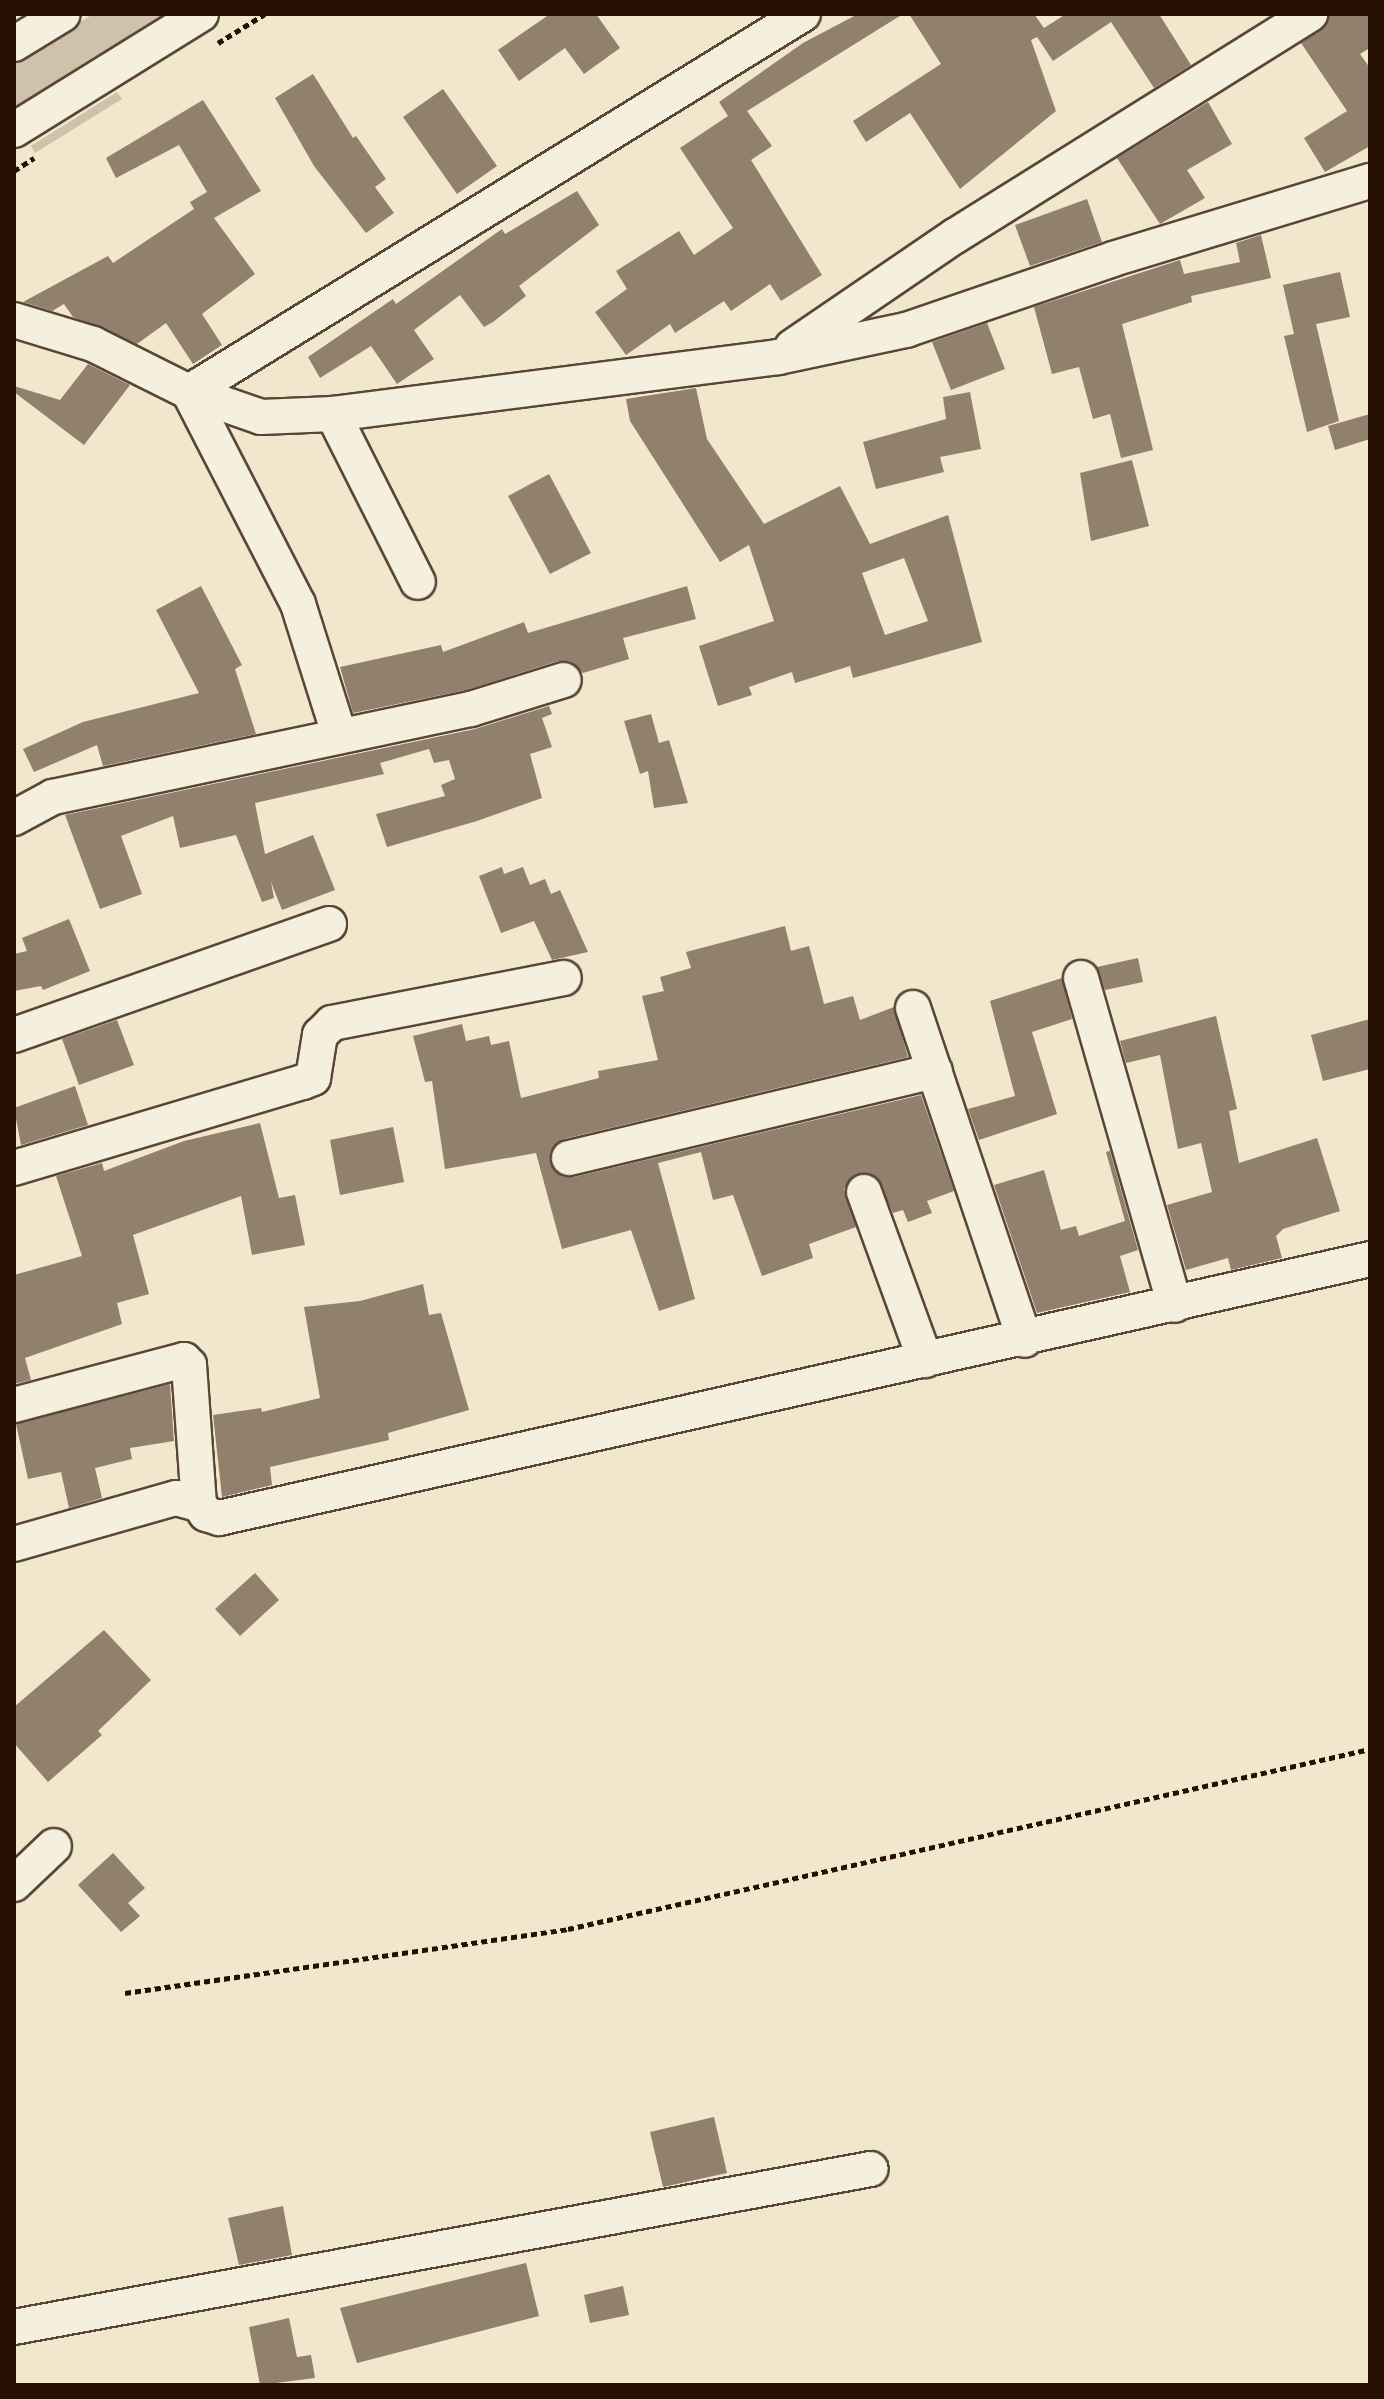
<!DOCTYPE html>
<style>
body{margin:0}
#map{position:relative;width:1384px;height:2399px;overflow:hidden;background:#f0e7cd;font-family:"Sorts Mill Goudy",serif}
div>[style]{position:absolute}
.green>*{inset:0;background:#cec2ab}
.building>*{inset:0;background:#90806c}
.path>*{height:5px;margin-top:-2.5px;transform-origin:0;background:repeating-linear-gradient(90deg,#271003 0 6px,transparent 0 10px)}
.roads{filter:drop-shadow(2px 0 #594636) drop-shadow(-2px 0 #594636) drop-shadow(0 2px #594636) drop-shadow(0 -2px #594636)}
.minor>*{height:34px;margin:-17px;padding:0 17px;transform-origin:17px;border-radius:17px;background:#f5efde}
span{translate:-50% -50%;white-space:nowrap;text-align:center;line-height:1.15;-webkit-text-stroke:6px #f5efde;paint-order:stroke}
.frame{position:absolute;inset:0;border:16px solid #271003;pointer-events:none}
</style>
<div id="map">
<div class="green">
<div style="clip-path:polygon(93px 14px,171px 14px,14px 112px,14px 63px)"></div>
<div style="clip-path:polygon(117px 92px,122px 99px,35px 153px,31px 146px)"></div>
</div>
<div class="building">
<div style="clip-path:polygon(550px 14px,596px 14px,620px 48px,584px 74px,565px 48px,519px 81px,498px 50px)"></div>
<div style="clip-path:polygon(858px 14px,903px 14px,747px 111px,772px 146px,751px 160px,822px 275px,781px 301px,770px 284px,731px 311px,724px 301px,675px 333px,670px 324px,626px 355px,595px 312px,627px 289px,616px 271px,679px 231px,694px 255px,733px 228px,680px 148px,728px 116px,719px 102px,803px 43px)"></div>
<div style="clip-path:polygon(909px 14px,1034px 14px,1044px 28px,1066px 14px,1159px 14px,1191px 65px,1154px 88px,1111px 22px,1053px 61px,1037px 37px,1031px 40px,1056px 111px,960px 189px,910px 113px,866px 142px,853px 121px,941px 64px)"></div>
<div style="clip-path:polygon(1330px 14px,1370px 14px,1370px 48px,1360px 54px,1370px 68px,1370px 146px,1325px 172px,1304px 138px,1347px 111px,1301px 43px,1321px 30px)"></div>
<div style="clip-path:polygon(313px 74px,353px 138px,356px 136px,386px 179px,375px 187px,394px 213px,366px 233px,314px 166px,275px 98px)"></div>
<div style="clip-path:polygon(443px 89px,497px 166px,457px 194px,403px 117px)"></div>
<div style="clip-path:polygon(203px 100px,261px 191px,214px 218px,255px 274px,202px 314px,222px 345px,193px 364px,166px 323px,137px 344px,73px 317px,64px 304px,52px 311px,23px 302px,108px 256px,113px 263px,194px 209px,190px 202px,207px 192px,179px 145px,116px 178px,106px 158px)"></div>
<div style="clip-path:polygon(1208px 102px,1232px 144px,1187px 170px,1205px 198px,1160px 224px,1117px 158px)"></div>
<div style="clip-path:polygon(577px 191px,599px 225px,519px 286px,526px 296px,493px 322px,484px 327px,460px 295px,414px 330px,434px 359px,397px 384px,371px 346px,320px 378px,308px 357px,393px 299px,396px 304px,502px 229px,505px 234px)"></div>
<div style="clip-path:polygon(1087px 199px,1102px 242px,1030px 266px,1015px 225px)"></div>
<div style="clip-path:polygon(1261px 235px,1271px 278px,1191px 296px,1192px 302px,1122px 324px,1153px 450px,1121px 458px,1110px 414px,1093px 419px,1079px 367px,1052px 374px,1034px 307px,1180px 260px,1184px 274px,1240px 262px,1236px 243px)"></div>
<div style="clip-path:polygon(1340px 272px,1350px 317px,1316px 324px,1339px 421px,1307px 432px,1284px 336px,1294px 334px,1283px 285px)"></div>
<div style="clip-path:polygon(987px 323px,1005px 369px,951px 390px,932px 342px)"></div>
<div style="clip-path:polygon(88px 364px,130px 385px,84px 445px,14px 392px,14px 386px,60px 400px)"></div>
<div style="clip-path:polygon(evenodd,696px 388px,707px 439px,764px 524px,840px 486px,870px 544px,948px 515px,982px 642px,853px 678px,850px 666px,795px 683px,792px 672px,749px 687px,752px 695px,718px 706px,699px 646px,774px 621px,749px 545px,720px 562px,630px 421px,626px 399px,696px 388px,904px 558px,928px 621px,885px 635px,862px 573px,904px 558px)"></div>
<div style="clip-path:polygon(970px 392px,981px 449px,940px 457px,944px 472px,876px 489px,863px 442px,946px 419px,943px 397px)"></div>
<div style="clip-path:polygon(1370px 414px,1370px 439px,1335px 450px,1328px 426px)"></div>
<div style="clip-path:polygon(1132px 460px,1149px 526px,1091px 541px,1080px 473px)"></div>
<div style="clip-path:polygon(549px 474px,591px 553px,550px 574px,508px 496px)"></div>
<div style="clip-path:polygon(201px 586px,242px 665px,235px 669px,256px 734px,103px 766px,97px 745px,34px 772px,23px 749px,83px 722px,199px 693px,156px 610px)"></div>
<div style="clip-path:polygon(687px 586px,696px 619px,623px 638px,629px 659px,583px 673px,569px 661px,558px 661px,466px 690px,353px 713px,340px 667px,441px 645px,443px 652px,524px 622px,528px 633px)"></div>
<div style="clip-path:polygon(549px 706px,552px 714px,542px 718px,552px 747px,530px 754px,542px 798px,477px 821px,387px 847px,376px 814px,445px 796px,441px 785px,455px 779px,449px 760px,434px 763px,429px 749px,380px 763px,384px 774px,255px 803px,265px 854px,313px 835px,335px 890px,282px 910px,271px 882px,274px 898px,262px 902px,236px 835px,180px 848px,173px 816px,121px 836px,142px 894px,100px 909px,65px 815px,475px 729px)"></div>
<div style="clip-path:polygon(651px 714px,659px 743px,669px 740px,688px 803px,654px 808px,648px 771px,640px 774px,624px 721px)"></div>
<div style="clip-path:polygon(502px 867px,504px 874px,523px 867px,530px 885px,545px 879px,551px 894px,560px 890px,588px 952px,552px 960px,534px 921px,501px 933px,479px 876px)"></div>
<div style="clip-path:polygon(69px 919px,90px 971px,43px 990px,41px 986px,14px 991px,14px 954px,27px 951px,22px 938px)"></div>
<div style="clip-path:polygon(785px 926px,791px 951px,809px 946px,824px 1004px,853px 996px,860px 1020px,894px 1007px,908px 1057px,564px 1139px,550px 1152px,550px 1163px,563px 1177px,574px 1177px,921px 1095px,954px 1191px,927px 1201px,932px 1213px,908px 1222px,903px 1210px,893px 1213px,877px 1177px,856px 1174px,844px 1189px,856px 1227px,809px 1244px,813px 1258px,762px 1276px,733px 1195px,713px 1200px,701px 1152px,658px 1163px,695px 1299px,659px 1311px,631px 1230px,562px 1249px,536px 1153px,445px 1169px,432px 1081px,425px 1082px,413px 1036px,462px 1024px,466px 1041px,489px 1036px,491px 1045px,509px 1041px,521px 1098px,599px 1078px,598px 1071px,658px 1060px,642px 996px,664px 991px,660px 977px,691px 968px,686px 952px)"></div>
<div style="clip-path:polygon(1138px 958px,1143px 982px,1105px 990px,1097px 967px)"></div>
<div style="clip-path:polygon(1062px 978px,1072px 1019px,1032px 1032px,1057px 1114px,979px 1140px,968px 1109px,1015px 1096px,990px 1001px)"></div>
<div style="clip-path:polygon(1216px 1016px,1237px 1109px,1229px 1111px,1239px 1163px,1317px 1138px,1340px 1211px,1283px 1229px,1276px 1236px,1282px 1258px,1231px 1270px,1228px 1258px,1186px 1270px,1167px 1205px,1212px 1192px,1201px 1143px,1178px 1149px,1160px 1055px,1126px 1063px,1120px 1041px)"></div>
<div style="clip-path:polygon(1370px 1019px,1370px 1069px,1323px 1081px,1311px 1035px)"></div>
<div style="clip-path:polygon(117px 1020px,134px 1065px,79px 1085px,62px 1039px)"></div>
<div style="clip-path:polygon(75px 1086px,88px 1125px,21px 1145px,14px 1108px)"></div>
<div style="clip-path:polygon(260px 1123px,279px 1198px,295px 1195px,305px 1245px,252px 1255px,241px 1196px,133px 1235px,149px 1294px,117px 1303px,122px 1324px,25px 1358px,31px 1380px,14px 1384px,14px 1275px,82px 1256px,56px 1176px,102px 1163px,104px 1171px,184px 1141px)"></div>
<div style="clip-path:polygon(393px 1127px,404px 1182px,340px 1195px,330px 1140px)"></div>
<div style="clip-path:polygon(1110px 1151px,1138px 1250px,1120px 1256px,1130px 1292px,1037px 1313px,994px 1185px,1044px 1170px,1061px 1230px,1076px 1226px,1079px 1236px,1125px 1221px,1106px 1152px)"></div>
<div style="clip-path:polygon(423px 1284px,429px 1315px,441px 1313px,469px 1410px,388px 1433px,389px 1440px,270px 1467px,272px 1485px,222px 1497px,213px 1415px,261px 1408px,262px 1412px,320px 1398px,304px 1307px,360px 1301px)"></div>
<div style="clip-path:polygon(170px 1384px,174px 1441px,130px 1448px,132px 1459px,95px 1468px,102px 1498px,69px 1508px,61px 1472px,28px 1479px,16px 1424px)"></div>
<div style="clip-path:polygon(255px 1573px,279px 1600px,240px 1636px,215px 1609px)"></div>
<div style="clip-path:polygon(104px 1630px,151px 1680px,98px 1731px,102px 1735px,48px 1782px,14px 1743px,14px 1707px)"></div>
<div style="clip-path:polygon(113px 1853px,145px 1888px,128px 1903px,140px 1916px,121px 1932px,78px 1885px)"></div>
<div style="clip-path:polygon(714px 2117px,727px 2173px,663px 2187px,650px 2132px)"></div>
<div style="clip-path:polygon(283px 2206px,292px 2255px,239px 2265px,228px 2218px)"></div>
<div style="clip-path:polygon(526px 2263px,539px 2316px,357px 2363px,340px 2308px)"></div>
<div style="clip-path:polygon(623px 2286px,629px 2315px,590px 2323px,584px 2295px)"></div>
<div style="clip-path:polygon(289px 2318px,297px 2357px,311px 2355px,315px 2378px,260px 2385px,249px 2327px)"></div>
</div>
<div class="path">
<div style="left:218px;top:43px;width:55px;rotate:-31.7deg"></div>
<div style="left:14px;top:171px;width:24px;rotate:-33deg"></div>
<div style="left:125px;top:1993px;width:448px;rotate:-8.2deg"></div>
<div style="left:568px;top:1929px;width:822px;rotate:-12.65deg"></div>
</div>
<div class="roads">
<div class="minor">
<div style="left:14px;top:44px;width:57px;rotate:-31.5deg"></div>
<div style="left:14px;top:130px;width:220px;rotate:-31.8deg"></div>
<div style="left:14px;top:320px;width:83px;rotate:16.9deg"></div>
<div style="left:93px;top:344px;width:107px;rotate:26.6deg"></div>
<div style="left:189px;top:392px;width:76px;rotate:19.1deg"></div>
<div style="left:261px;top:417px;width:72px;rotate:-2.4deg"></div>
<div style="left:333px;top:414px;width:449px;rotate:-7.3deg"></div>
<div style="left:778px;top:357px;width:131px;rotate:-11.9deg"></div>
<div style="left:906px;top:330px;width:219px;rotate:-18.9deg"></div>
<div style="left:1113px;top:259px;width:269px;rotate:-16.9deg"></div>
<div style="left:792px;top:347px;width:197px;rotate:-34.3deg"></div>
<div style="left:955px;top:236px;width:419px;rotate:-32deg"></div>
<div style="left:189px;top:392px;width:721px;rotate:-31.62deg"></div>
<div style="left:189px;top:392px;width:238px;rotate:62.8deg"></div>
<div style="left:298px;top:604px;width:136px;rotate:72.5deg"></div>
<div style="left:333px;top:414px;width:188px;rotate:63.2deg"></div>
<div style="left:14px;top:818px;width:44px;rotate:-28.3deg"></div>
<div style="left:53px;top:797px;width:427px;rotate:-11.9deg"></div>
<div style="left:471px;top:709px;width:97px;rotate:-17.3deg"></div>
<div style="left:1081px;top:978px;width:340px;rotate:74deg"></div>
<div style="left:913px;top:1008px;width:350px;rotate:71.4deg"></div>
<div style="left:14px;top:1035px;width:334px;rotate:-19.4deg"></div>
<div style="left:569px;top:1158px;width:376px;rotate:-13.4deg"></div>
<div style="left:14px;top:1168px;width:302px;rotate:-16.6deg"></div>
<div style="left:303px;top:1082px;width:11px;rotate:-22deg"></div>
<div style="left:313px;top:1078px;width:44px;rotate:-80.8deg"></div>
<div style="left:320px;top:1035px;width:17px;rotate:-45deg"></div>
<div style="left:332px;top:1023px;width:236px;rotate:-11deg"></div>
<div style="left:864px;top:1192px;width:179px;rotate:70deg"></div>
<div style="left:14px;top:1405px;width:176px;rotate:-14.8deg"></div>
<div style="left:184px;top:1360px;width:7px;rotate:45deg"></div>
<div style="left:189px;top:1365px;width:139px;rotate:85.9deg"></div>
<div style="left:14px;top:1544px;width:168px;rotate:-15.9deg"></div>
<div style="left:176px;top:1498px;width:24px;rotate:15deg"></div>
<div style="left:199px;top:1504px;width:12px;rotate:55deg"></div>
<div style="left:206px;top:1514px;width:14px;rotate:17deg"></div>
<div style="left:219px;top:1518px;width:1180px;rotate:-12.68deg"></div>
<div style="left:14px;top:1884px;width:55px;rotate:-43.5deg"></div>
<div style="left:14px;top:2327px;width:871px;rotate:-10.45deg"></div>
</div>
</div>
<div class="frame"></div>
</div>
